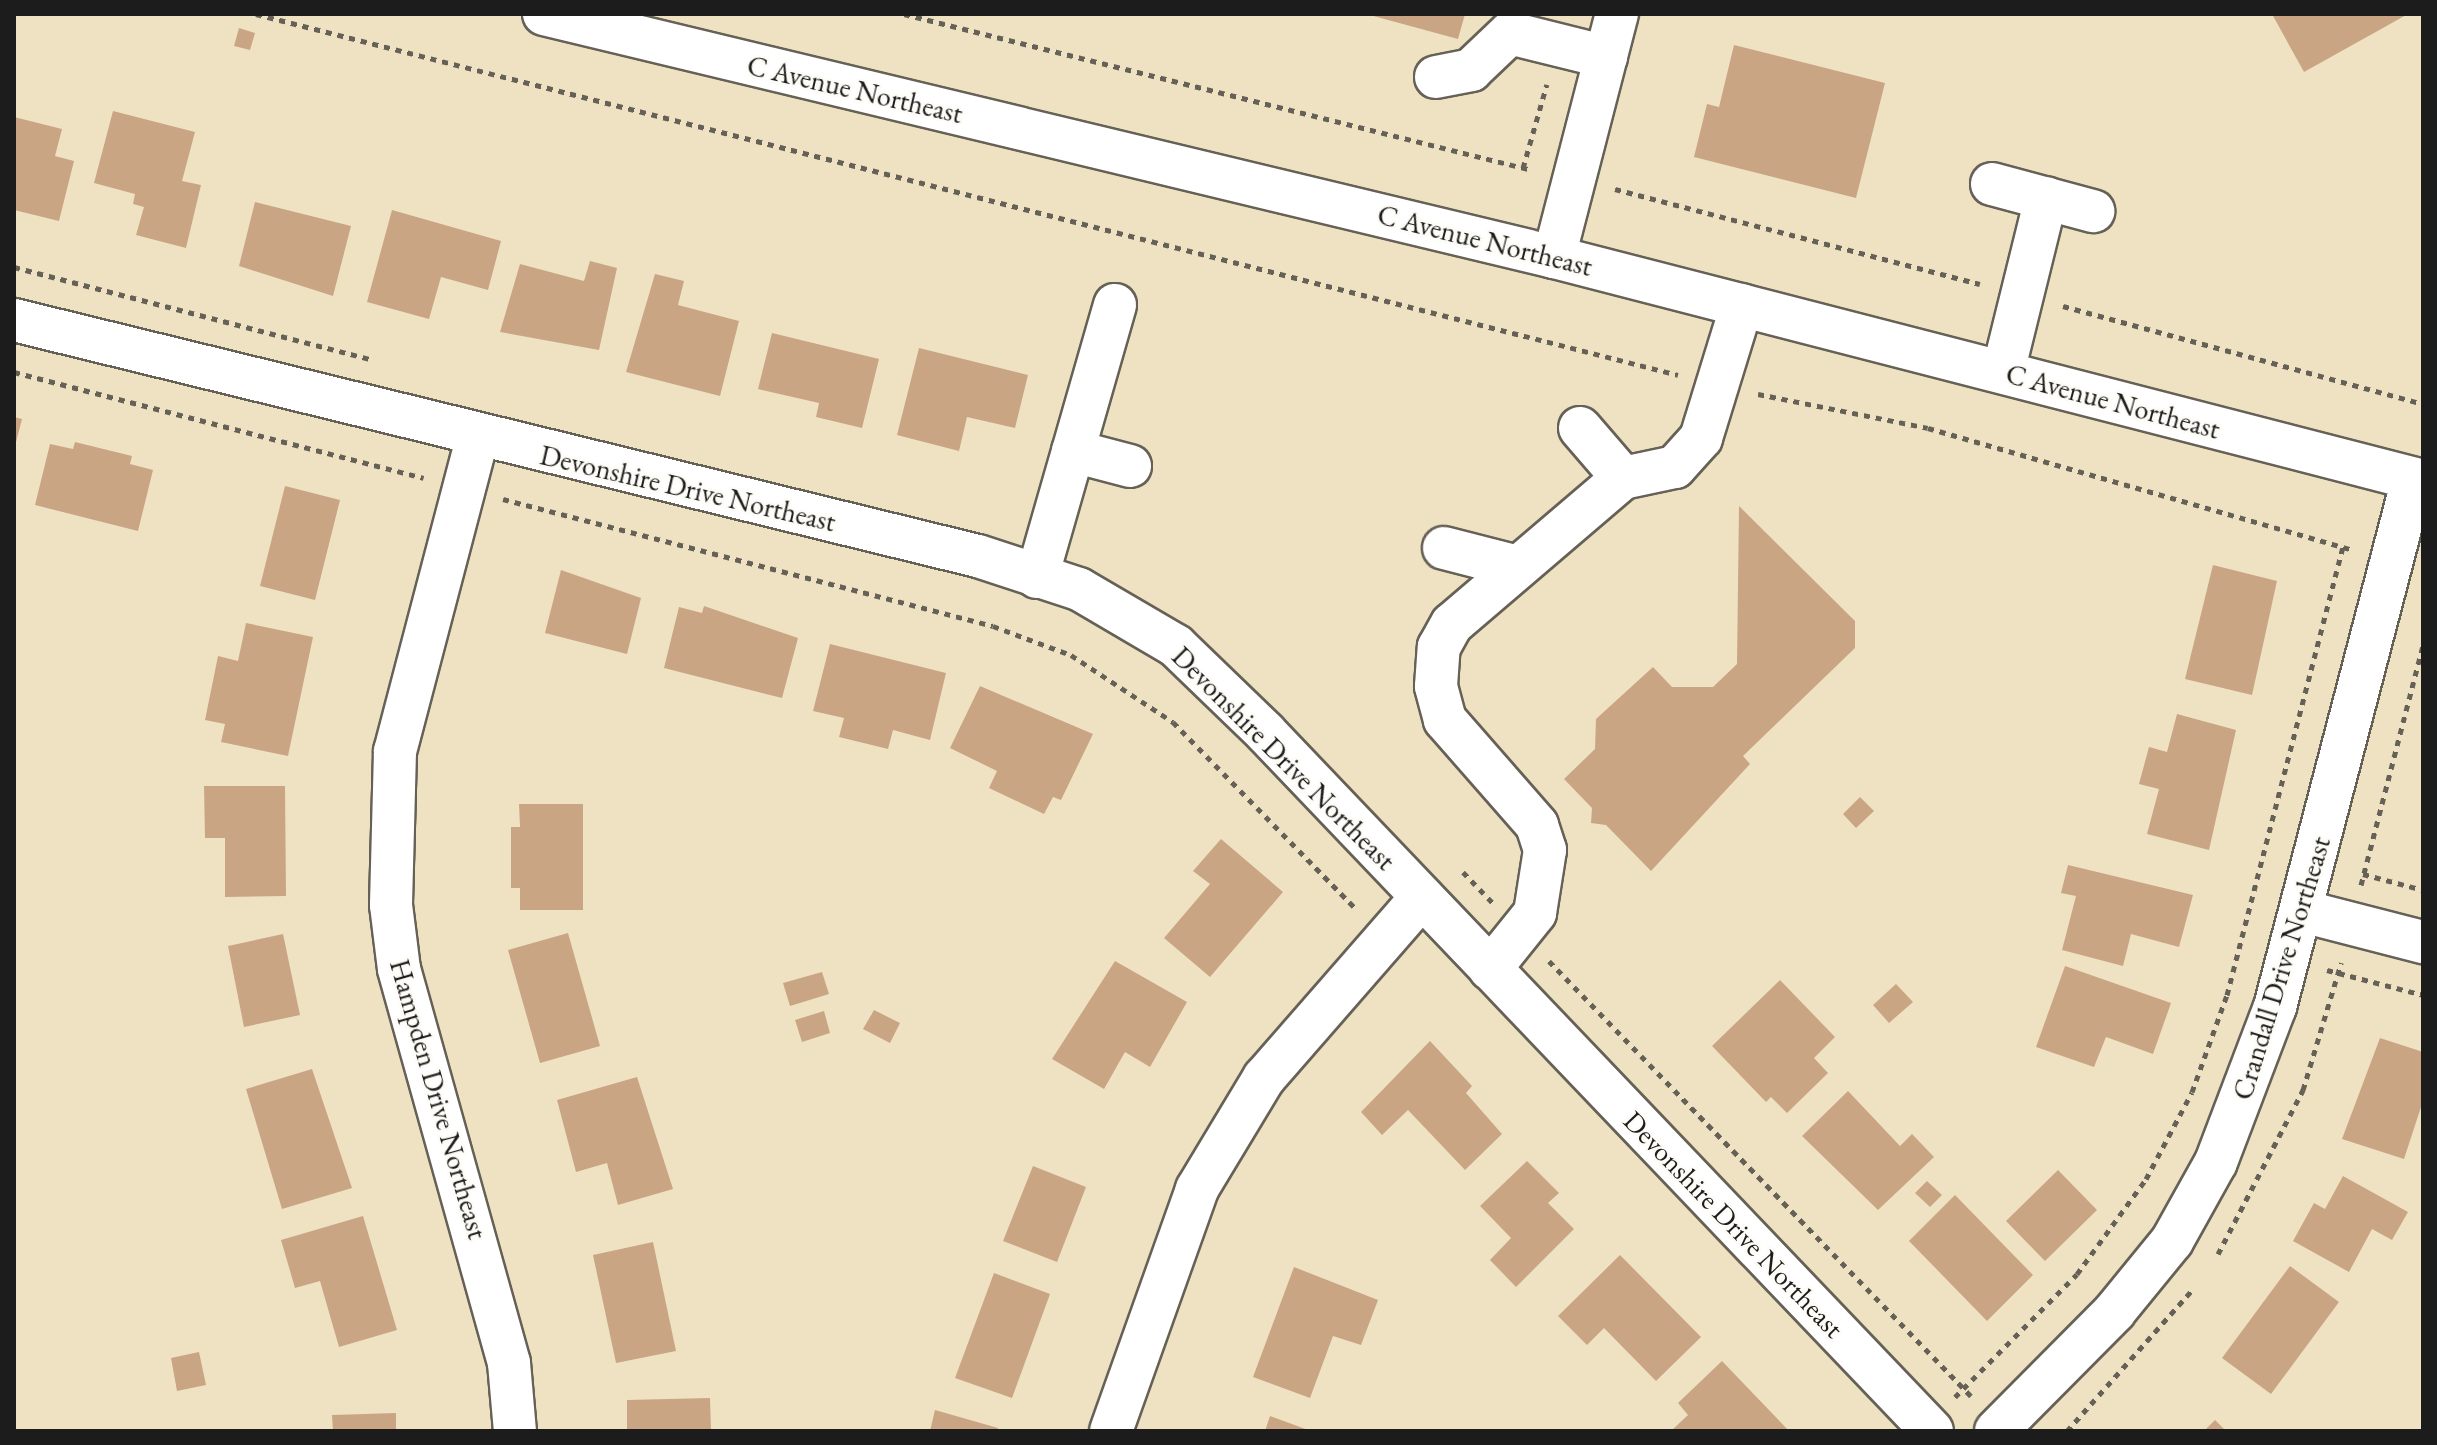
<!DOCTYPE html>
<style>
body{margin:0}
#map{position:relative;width:2437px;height:1445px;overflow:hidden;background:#efe2c2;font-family:"EB Garamond",serif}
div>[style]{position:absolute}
.building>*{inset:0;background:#caa584}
.path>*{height:5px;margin-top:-2.5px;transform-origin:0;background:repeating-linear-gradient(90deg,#666156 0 6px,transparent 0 12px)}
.roads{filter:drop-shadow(2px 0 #666156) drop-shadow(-2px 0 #666156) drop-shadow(0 2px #666156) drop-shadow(0 -2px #666156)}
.minor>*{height:42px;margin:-21px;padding:0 21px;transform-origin:21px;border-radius:21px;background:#fff}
span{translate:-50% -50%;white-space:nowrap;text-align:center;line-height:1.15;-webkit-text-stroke:6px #fdfcf7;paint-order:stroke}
.street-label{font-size:28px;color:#1c1c1c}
.frame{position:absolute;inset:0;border:16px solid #1c1c1c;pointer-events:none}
</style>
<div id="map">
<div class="building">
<div style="clip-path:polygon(1366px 14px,1465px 14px,1458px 39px)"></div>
<div style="clip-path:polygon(2272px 14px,2408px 14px,2304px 72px)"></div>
<div style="clip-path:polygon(239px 28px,255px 33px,250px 50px,234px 46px)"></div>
<div style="clip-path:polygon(1734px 45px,1885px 83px,1856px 198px,1694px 157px,1707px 104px,1719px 107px)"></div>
<div style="clip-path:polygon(113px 111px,195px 132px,182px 181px,201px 185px,186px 248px,136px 235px,144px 207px,133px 204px,135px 194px,94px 183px)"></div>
<div style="clip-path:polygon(14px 117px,62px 129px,55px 156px,74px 161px,59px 221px,14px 210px)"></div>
<div style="clip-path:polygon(255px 202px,351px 226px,333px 296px,239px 266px)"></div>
<div style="clip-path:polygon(392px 210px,501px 241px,488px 290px,441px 277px,429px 319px,367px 302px)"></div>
<div style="clip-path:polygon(590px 261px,617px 268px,599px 350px,500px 332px,520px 264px,584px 281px)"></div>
<div style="clip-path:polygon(655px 274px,684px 281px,678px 305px,739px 321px,720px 396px,626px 372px)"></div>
<div style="clip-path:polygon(772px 333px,879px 359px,862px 428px,816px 417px,819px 403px,758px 389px)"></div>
<div style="clip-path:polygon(919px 348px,1028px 375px,1015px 428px,967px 417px,959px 451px,897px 435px)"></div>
<div style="clip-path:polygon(14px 417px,22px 419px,15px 446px,14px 445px)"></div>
<div style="clip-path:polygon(75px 442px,132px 456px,130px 464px,153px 470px,138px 531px,35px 505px,50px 444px,73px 449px)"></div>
<div style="clip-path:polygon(285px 486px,340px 500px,315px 600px,260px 586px)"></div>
<div style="clip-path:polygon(1739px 506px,1855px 621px,1855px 648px,1743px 756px,1750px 764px,1651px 871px,1606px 825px,1591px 823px,1592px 808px,1564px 779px,1595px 749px,1596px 719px,1653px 667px,1672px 687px,1713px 687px,1737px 664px)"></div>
<div style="clip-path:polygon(2213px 565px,2277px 581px,2252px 695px,2185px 679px)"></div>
<div style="clip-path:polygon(561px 570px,641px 598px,627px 654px,545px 633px)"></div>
<div style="clip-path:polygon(704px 606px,798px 638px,782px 698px,664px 668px,679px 607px,702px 613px)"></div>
<div style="clip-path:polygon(246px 623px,313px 637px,288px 756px,221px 742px,225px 724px,205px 720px,218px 656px,238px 661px)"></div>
<div style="clip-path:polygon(830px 644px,946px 673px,930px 740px,893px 730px,888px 749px,839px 737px,844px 718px,813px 711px)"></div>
<div style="clip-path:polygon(980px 686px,1093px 734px,1061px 800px,1053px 797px,1044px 814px,989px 788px,997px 771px,950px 748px)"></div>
<div style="clip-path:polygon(2177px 714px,2236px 730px,2209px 850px,2147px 834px,2159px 789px,2139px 784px,2149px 747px,2167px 752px)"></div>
<div style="clip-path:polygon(204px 786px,285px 786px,286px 896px,225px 897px,225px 838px,205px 838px)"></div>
<div style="clip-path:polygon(1860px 797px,1874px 811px,1856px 828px,1843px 814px)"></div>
<div style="clip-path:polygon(519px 804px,583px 804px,583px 910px,520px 910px,520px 888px,511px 888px,511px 827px,520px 827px)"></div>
<div style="clip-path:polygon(1221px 839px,1283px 892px,1210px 977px,1164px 938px,1210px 884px,1193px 871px)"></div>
<div style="clip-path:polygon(2068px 865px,2193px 895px,2179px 947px,2131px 934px,2123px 966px,2062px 950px,2076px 896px,2061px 893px)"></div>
<div style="clip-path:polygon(568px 933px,600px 1046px,540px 1063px,508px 950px)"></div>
<div style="clip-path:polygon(283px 934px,300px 1015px,244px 1027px,228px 946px)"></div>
<div style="clip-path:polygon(1115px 961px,1187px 1002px,1150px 1067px,1125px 1052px,1104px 1089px,1052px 1059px)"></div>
<div style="clip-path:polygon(2065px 966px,2171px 1003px,2153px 1054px,2106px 1037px,2094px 1067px,2036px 1047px)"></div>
<div style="clip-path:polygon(822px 972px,829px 994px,790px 1006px,783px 983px)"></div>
<div style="clip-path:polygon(1780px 980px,1835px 1037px,1814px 1058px,1828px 1073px,1787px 1113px,1771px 1097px,1766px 1102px,1712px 1046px)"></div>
<div style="clip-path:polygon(1896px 984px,1913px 1002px,1889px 1023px,1873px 1005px)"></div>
<div style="clip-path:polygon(874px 1010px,900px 1023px,890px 1043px,863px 1029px)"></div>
<div style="clip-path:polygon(824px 1011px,830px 1033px,802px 1042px,795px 1020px)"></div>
<div style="clip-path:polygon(2380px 1038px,2423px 1052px,2423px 1101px,2404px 1159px,2342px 1139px)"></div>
<div style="clip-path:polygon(1430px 1041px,1472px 1086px,1466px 1093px,1502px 1134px,1465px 1170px,1408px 1110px,1382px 1135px,1361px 1112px)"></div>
<div style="clip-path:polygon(312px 1069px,352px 1188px,282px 1209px,246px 1089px)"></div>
<div style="clip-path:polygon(637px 1077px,673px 1189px,618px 1205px,607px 1163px,576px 1172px,557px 1100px)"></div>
<div style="clip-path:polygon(1848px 1091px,1900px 1146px,1912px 1134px,1934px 1157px,1878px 1210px,1802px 1136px)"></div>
<div style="clip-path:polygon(1527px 1161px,1559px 1193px,1548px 1203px,1574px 1229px,1516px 1287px,1490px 1260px,1511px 1238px,1480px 1206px)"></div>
<div style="clip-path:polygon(1033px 1166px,1086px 1187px,1057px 1262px,1003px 1241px)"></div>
<div style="clip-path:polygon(2058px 1170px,2097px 1210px,2045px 1261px,2006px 1221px)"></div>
<div style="clip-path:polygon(2343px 1176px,2408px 1212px,2392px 1240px,2372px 1229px,2349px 1272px,2293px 1241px,2314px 1203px,2325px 1209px)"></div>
<div style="clip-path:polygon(1927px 1181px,1942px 1195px,1930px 1207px,1915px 1193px)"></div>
<div style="clip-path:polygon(1955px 1195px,2033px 1275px,1987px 1321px,1909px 1241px)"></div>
<div style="clip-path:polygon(363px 1216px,397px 1330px,339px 1347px,320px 1281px,295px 1288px,281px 1240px)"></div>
<div style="clip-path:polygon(653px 1242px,676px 1351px,616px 1363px,593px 1255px)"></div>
<div style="clip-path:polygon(1620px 1255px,1701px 1337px,1656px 1381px,1604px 1328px,1587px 1345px,1558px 1316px)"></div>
<div style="clip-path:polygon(2290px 1266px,2339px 1302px,2271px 1394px,2222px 1358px)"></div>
<div style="clip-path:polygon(1294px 1267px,1378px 1300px,1361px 1345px,1333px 1336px,1310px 1398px,1253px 1377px)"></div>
<div style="clip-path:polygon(994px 1273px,1050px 1294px,1012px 1398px,955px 1378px)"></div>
<div style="clip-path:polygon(199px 1352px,206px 1385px,177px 1391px,171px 1358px)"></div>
<div style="clip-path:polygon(1722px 1361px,1789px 1431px,1671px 1431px,1688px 1415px,1678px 1403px)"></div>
<div style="clip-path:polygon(710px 1398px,711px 1431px,627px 1431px,627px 1400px)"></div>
<div style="clip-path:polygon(935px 1410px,998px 1428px,997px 1431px,930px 1431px)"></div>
<div style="clip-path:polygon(396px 1413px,396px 1431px,333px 1431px,332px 1415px)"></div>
<div style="clip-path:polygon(1270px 1416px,1311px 1431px,1265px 1431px)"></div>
<div style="clip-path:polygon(2215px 1420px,2226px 1431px,2204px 1431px)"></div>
</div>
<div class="path">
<div style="left:256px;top:14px;width:1467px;rotate:14.24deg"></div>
<div style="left:904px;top:14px;width:647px;rotate:13.95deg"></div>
<div style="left:1523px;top:168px;width:87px;rotate:-74.1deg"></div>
<div style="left:1615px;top:189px;width:377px;rotate:14.6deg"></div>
<div style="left:14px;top:267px;width:371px;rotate:14.5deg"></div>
<div style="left:2063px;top:306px;width:373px;rotate:15.2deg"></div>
<div style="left:14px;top:372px;width:423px;rotate:14.5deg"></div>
<div style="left:1758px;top:394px;width:173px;rotate:11.3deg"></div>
<div style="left:1928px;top:428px;width:440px;rotate:16deg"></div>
<div style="left:503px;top:499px;width:506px;rotate:14.53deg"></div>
<div style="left:993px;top:626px;width:83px;rotate:20.4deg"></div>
<div style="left:1071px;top:655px;width:122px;rotate:33.3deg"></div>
<div style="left:1173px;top:722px;width:262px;rotate:45.6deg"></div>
<div style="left:1463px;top:872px;width:42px;rotate:46deg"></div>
<div style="left:2363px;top:874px;width:62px;rotate:14.9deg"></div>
<div style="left:2361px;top:885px;width:247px;rotate:-75.5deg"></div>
<div style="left:1549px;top:961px;width:606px;rotate:45.87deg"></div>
<div style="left:2327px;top:970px;width:99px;rotate:14.6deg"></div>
<div style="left:2218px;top:1254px;width:185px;rotate:-62.6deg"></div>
<div style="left:2303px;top:1090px;width:133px;rotate:-73.3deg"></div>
<div style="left:1955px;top:1397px;width:173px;rotate:-45.2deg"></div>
<div style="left:2077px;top:1274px;width:117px;rotate:-54deg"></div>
<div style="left:2146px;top:1179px;width:98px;rotate:-62.1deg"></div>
<div style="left:2192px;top:1092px;width:103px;rotate:-70.2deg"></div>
<div style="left:2227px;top:995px;width:464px;rotate:-75.5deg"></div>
<div style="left:2067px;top:1431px;width:190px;rotate:-48.4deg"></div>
</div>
<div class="roads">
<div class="minor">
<div style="left:544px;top:14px;width:1039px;rotate:13.53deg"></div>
<div style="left:1554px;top:257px;width:897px;rotate:14.45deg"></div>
<div style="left:1436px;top:77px;width:36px;rotate:-11deg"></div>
<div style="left:1471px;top:70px;width:54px;rotate:-43.5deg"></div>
<div style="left:1510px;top:33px;width:99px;rotate:14deg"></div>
<div style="left:1992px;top:184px;width:105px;rotate:15deg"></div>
<div style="left:1554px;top:257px;width:251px;rotate:-75.5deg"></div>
<div style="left:14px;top:320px;width:992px;rotate:13.76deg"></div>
<div style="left:978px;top:556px;width:106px;rotate:18.1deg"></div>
<div style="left:1079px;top:589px;width:113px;rotate:30.4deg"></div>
<div style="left:1176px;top:646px;width:124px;rotate:44deg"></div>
<div style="left:1265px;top:732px;width:966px;rotate:46.34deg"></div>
<div style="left:2003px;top:372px;width:179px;rotate:-76.1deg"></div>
<div style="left:1580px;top:428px;width:66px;rotate:49.3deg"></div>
<div style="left:477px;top:439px;width:323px;rotate:104.7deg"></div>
<div style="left:395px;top:751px;width:154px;rotate:91.5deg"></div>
<div style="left:391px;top:905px;width:64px;rotate:82.9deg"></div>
<div style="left:399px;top:969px;width:409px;rotate:74.4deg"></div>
<div style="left:509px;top:1363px;width:68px;rotate:85deg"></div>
<div style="left:1073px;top:451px;width:59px;rotate:14.7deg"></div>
<div style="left:1444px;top:548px;width:76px;rotate:14.4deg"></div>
<div style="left:1037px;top:577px;width:283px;rotate:-74deg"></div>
<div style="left:2302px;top:911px;width:125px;rotate:14.4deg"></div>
<div style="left:1490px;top:969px;width:72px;rotate:-51.2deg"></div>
<div style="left:1535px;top:913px;width:64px;rotate:-81deg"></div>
<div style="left:1545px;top:850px;width:26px;rotate:-108deg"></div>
<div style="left:1537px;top:825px;width:140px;rotate:-131.2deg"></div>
<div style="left:1445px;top:720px;width:35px;rotate:-105deg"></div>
<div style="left:1436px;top:686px;width:39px;rotate:-86deg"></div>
<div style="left:1439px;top:647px;width:26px;rotate:-61deg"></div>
<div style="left:1452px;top:624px;width:225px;rotate:-40.5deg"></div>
<div style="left:1623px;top:478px;width:53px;rotate:-11.9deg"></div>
<div style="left:1675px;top:467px;width:39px;rotate:-48deg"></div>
<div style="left:1701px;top:438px;width:139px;rotate:-72.9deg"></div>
<div style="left:1111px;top:1431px;width:257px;rotate:-70.4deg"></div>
<div style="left:1197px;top:1189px;width:130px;rotate:-58.9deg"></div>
<div style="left:1264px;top:1078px;width:240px;rotate:-48.9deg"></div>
<div style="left:1996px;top:1431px;width:168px;rotate:-45.2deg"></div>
<div style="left:2114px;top:1312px;width:92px;rotate:-50.8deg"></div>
<div style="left:2172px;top:1241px;width:90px;rotate:-60.9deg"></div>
<div style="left:2216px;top:1162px;width:166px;rotate:-69.2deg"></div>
<div style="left:2275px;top:1007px;width:546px;rotate:-75.35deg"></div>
</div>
</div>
<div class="street-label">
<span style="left:855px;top:89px;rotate:13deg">C Avenue Northeast</span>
<span style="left:1485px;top:240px;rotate:14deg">C Avenue Northeast</span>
<span style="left:2113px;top:401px;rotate:15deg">C Avenue Northeast</span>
<span style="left:688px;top:488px;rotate:13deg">Devonshire Drive Northeast</span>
<span style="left:1284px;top:758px;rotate:45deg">Devonshire Drive Northeast</span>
<span style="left:2281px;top:968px;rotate:-73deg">Crandall Drive Northeast</span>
<span style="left:439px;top:1099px;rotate:74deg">Hampden Drive Northeast</span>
<span style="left:1734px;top:1224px;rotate:46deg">Devonshire Drive Northeast</span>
</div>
<div class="frame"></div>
</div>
